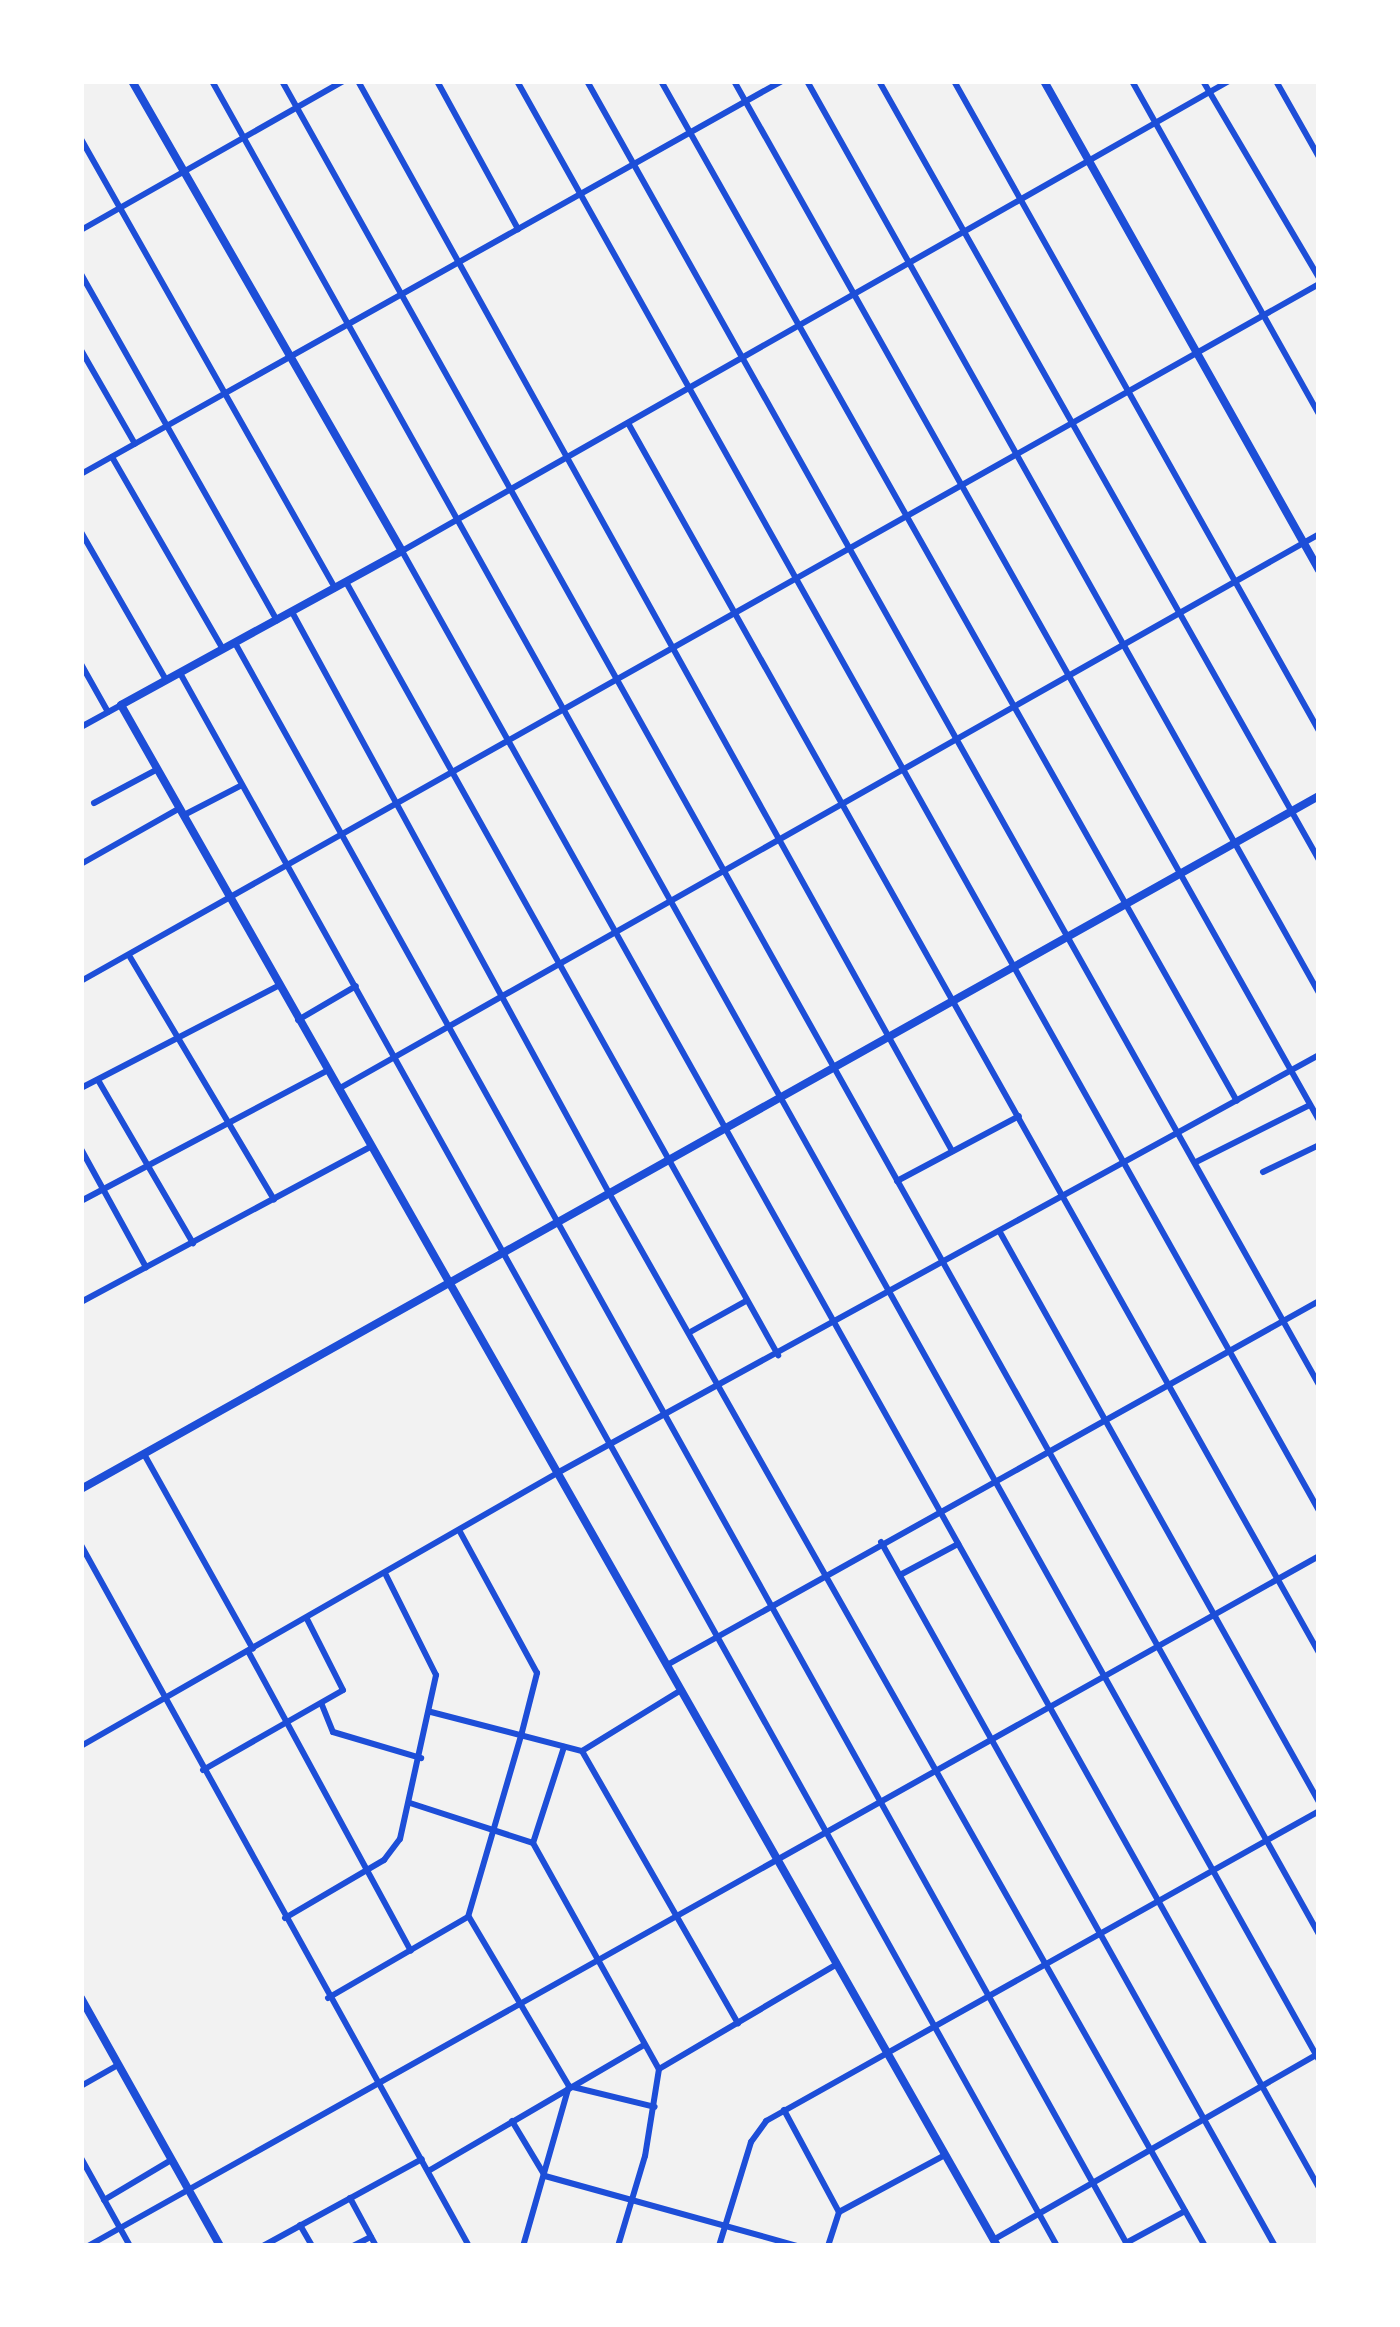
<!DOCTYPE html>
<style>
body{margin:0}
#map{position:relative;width:1400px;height:2327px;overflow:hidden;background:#f2f2f2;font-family:Quicksand,sans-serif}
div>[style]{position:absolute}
.minor>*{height:6px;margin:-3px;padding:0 3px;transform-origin:3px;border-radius:3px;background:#1d4ed8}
.tertiary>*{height:8px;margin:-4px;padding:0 4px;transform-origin:4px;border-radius:4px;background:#1d4ed8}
span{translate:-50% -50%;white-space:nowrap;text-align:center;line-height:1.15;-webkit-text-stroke:10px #fff;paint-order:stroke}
.frame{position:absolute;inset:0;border:84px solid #fff;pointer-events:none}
</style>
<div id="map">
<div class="minor">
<div style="left:212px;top:81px;width:2268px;rotate:60.78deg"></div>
<div style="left:282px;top:81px;width:2123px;rotate:60.77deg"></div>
<div style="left:358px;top:81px;width:1224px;rotate:60.96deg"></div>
<div style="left:437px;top:81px;width:169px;rotate:61.3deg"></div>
<div style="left:517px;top:81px;width:1640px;rotate:60.71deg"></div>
<div style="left:587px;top:81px;width:1495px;rotate:60.69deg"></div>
<div style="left:661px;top:81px;width:1171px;rotate:60.55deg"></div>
<div style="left:734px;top:81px;width:1192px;rotate:60.62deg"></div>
<div style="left:807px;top:81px;width:1046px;rotate:60.69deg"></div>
<div style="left:879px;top:81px;width:895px;rotate:60.54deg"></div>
<div style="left:954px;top:81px;width:745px;rotate:60.68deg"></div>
<div style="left:1132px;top:81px;width:382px;rotate:60.7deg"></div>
<div style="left:1203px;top:81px;width:229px;rotate:59.5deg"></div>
<div style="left:1229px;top:81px;width:951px;rotate:150.39deg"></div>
<div style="left:402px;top:551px;width:1876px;rotate:60.74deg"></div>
<div style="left:1276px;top:81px;width:87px;rotate:60.5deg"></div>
<div style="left:81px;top:139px;width:516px;rotate:60.5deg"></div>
<div style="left:81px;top:230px;width:301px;rotate:-29.6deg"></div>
<div style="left:81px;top:274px;width:398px;rotate:60.5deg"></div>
<div style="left:81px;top:350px;width:108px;rotate:60.1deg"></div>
<div style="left:628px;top:423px;width:1411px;rotate:60.67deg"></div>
<div style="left:112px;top:457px;width:222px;rotate:60deg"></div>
<div style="left:81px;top:474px;width:804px;rotate:-29.28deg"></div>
<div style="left:81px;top:532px;width:171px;rotate:60.1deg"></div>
<div style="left:346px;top:582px;width:886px;rotate:60.8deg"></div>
<div style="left:292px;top:612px;width:662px;rotate:61.38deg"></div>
<div style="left:609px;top:1193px;width:1210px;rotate:60.49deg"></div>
<div style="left:235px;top:643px;width:1835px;rotate:60.88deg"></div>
<div style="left:81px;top:664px;width:55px;rotate:60.6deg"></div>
<div style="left:180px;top:673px;width:1801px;rotate:60.86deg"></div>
<div style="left:81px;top:727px;width:46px;rotate:-28.8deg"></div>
<div style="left:94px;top:803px;width:72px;rotate:-28deg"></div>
<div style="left:184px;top:815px;width:65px;rotate:-27.3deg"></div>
<div style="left:81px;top:864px;width:114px;rotate:-29.5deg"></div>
<div style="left:130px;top:957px;width:282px;rotate:59.3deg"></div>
<div style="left:81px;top:981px;width:1421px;rotate:-29.38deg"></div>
<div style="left:298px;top:1020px;width:67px;rotate:-30.4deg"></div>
<div style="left:98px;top:1080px;width:189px;rotate:59.8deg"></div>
<div style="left:81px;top:1088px;width:222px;rotate:-27.4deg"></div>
<div style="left:340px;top:1088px;width:1125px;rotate:-29.5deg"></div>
<div style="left:81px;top:1149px;width:135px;rotate:61.2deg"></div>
<div style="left:1196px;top:1162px;width:127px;rotate:-26.6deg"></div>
<div style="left:1263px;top:1172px;width:62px;rotate:-25.7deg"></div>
<div style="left:897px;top:1181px;width:138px;rotate:-28deg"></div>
<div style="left:81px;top:1201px;width:278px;rotate:-27.9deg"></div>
<div style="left:1001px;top:1234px;width:651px;rotate:60.76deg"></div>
<div style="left:81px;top:1302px;width:328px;rotate:-28.2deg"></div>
<div style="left:692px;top:1331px;width:62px;rotate:-29.1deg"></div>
<div style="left:144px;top:1454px;width:223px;rotate:60.8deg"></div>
<div style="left:881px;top:1542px;width:807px;rotate:60.77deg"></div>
<div style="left:81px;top:1545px;width:801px;rotate:61.04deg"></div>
<div style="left:900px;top:1575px;width:66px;rotate:-28.1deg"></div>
<div style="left:248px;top:1651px;width:341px;rotate:61.5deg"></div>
<div style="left:667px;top:1665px;width:747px;rotate:-29.17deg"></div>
<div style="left:322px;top:1705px;width:29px;rotate:68deg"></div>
<div style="left:333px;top:1732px;width:92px;rotate:16.5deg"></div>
<div style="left:431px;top:1712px;width:156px;rotate:14.5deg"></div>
<div style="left:582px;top:1751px;width:116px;rotate:-31.6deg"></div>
<div style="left:81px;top:1746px;width:551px;rotate:-29.82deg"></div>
<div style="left:559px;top:1472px;width:867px;rotate:-28.75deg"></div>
<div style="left:582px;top:1751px;width:314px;rotate:60.2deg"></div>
<div style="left:203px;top:1770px;width:161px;rotate:-29.7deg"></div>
<div style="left:343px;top:1690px;width:80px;rotate:-116.9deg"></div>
<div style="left:410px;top:1803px;width:129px;rotate:18deg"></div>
<div style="left:533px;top:1843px;width:259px;rotate:60.9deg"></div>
<div style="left:659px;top:2069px;width:88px;rotate:99.1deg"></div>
<div style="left:645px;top:2156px;width:94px;rotate:106.7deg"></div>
<div style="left:533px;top:1843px;width:101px;rotate:-72.1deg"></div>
<div style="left:469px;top:1917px;width:196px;rotate:59.4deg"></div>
<div style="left:569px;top:2086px;width:166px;rotate:106deg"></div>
<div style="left:285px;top:1918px;width:115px;rotate:-30.4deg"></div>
<div style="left:384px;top:1860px;width:26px;rotate:-53deg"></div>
<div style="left:400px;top:1839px;width:168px;rotate:-77.6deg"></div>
<div style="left:436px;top:1675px;width:112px;rotate:-116.6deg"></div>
<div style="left:328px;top:1998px;width:162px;rotate:-30.1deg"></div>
<div style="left:468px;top:1917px;width:189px;rotate:-73.7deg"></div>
<div style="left:521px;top:1736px;width:65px;rotate:-75.7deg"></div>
<div style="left:537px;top:1673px;width:161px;rotate:-118.6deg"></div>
<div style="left:659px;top:2069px;width:207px;rotate:-30.5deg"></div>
<div style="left:81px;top:2086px;width:43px;rotate:-29.6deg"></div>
<div style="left:573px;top:2087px;width:84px;rotate:13.7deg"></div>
<div style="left:784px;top:2110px;width:116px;rotate:61.7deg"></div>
<div style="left:512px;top:2121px;width:64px;rotate:59deg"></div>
<div style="left:545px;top:2176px;width:263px;rotate:15.5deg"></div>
<div style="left:81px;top:2158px;width:101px;rotate:60.9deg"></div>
<div style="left:430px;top:2170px;width:248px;rotate:-30.3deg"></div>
<div style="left:350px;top:2198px;width:55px;rotate:61.6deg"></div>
<div style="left:104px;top:2200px;width:78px;rotate:-30.8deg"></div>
<div style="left:300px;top:2225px;width:24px;rotate:60deg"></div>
<div style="left:993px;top:2240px;width:374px;rotate:-29.8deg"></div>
<div style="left:1126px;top:2243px;width:67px;rotate:-28.5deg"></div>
<div style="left:88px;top:2246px;width:1411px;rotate:-29.27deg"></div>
<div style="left:263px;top:2246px;width:181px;rotate:-28.7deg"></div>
<div style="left:353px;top:2246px;width:20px;rotate:-27deg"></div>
<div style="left:719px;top:2246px;width:109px;rotate:-72.9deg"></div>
<div style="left:751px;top:2142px;width:26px;rotate:-54deg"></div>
<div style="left:766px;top:2121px;width:634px;rotate:-29.27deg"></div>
<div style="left:828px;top:2246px;width:36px;rotate:-72deg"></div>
<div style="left:839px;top:2212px;width:118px;rotate:-28.3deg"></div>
</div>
<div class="tertiary">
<div style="left:132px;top:81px;width:542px;rotate:60.12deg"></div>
<div style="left:402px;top:551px;width:320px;rotate:151.3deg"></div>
<div style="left:121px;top:705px;width:1773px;rotate:60.38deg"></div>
<div style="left:1044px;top:81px;width:561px;rotate:60.65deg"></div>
<div style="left:81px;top:1489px;width:1419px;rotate:-29.24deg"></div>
<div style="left:81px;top:1998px;width:284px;rotate:60.7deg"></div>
</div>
<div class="frame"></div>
</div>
